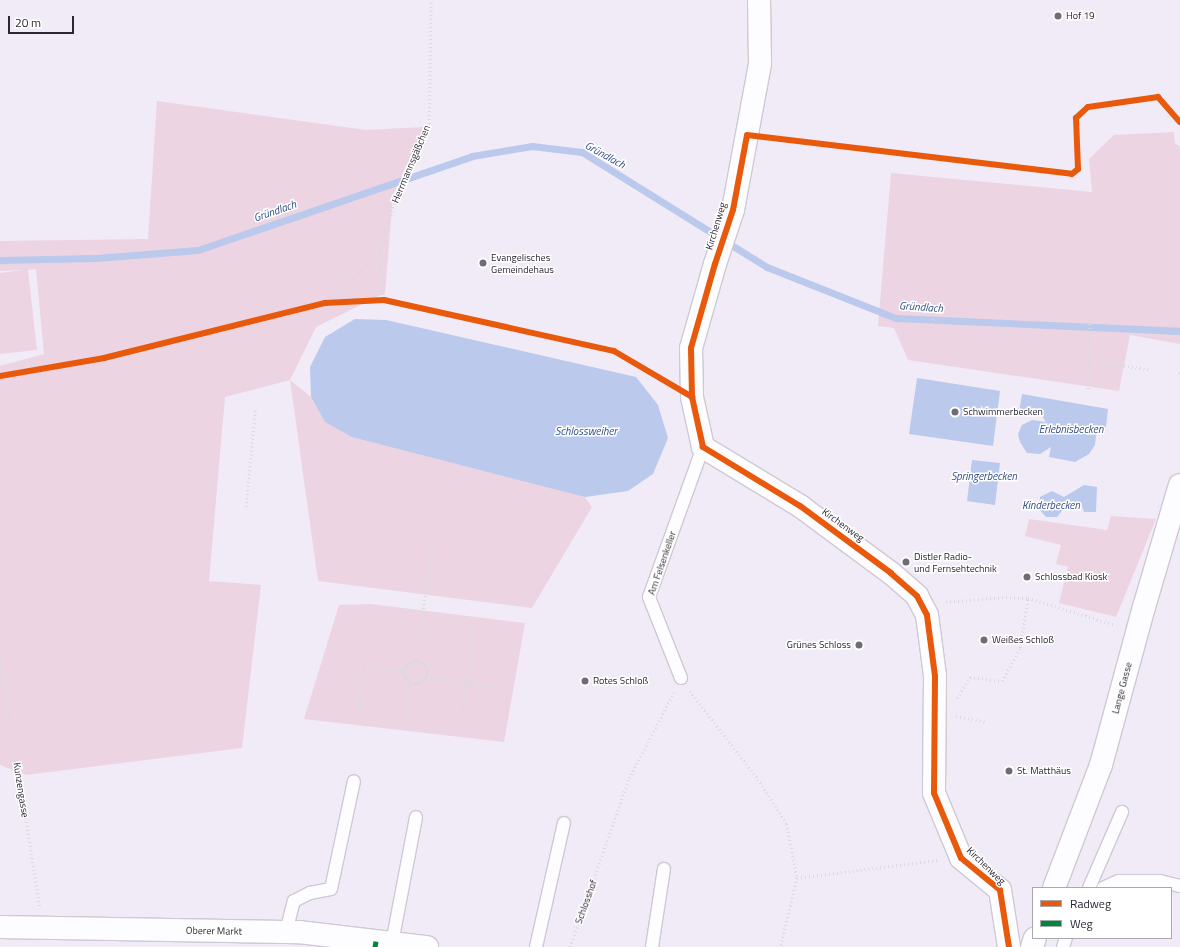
<!DOCTYPE html>
<meta charset="utf-8">
<style>
body{margin:0}
#map{position:relative;width:1180px;height:947px;overflow:hidden;background:#f1ebf7;font-family:"Titillium Web",sans-serif}
div>[style]{position:absolute}
.green>*{inset:0;background:#ecd4e3}
.water>*{inset:0;background:#bac9ec}
.stream>*{height:7px;margin:-3.5px;padding:0 3.5px;transform-origin:3.5px;border-radius:3.5px;background:#bac9ec}
.path>*{height:2.5px;margin-top:-1.25px;transform-origin:0;background:repeating-linear-gradient(90deg,#dbd9de 0 1px,transparent 0 4px)}
.path>.ring{margin:-1.25px;padding:0;box-sizing:content-box;background:none;border:2.5px solid #dbd9de;border-radius:50%}
.roads{filter:drop-shadow(1px 0 #cec9d4) drop-shadow(-1px 0 #cec9d4) drop-shadow(0 1px #cec9d4) drop-shadow(0 -1px #cec9d4)}
.service>*{height:12px;margin:-6px;padding:0 6px;transform-origin:6px;border-radius:6px;background:#fdfcfe}
.minor>*{height:22px;margin:-11px;padding:0 11px;transform-origin:11px;border-radius:11px;background:#fdfcfe}
.quiet>*{height:5px;margin-top:-2.5px;transform-origin:0;background:repeating-linear-gradient(90deg,#00873e 0 10px,transparent 0 15px)}
.cycleway>*{height:6px;margin:-3px;padding:0 3px;transform-origin:3px;border-radius:3px;background:#e8590c}
.dots>*{width:11px;height:11px;translate:-50% -50%;box-sizing:border-box;border:2px solid #fff;border-radius:50%}
span{translate:-50% -50%;white-space:nowrap;text-align:center;line-height:1.15;-webkit-text-stroke:3px #fff;paint-order:stroke}
.poi-label{font-size:10px;color:#2b2631}
.left{translate:0 -50%;text-align:left}
.right{translate:-100% -50%;text-align:right}
.street-label{font-size:10px;color:#2b2631}
.water-label{font-size:11px;color:#324d86;font-style:italic}
.legend{position:absolute;left:1032px;top:887px;width:140px;height:52px;box-sizing:border-box;background:#fff;border:1px solid #aaa8ad;margin:0;padding:5px 7px;list-style:none;font-size:12px;color:#2b2631}
.legend li{display:flex;align-items:center;gap:8px;height:20px}
.legend b{width:20px;border:1px solid #aaa8ad}
.scale{position:absolute;left:8px;top:16px;width:66px;height:18px;box-sizing:border-box;border:2px solid #2b2631;border-top:0;padding-left:5px;font-size:12px;line-height:14px;white-space:nowrap;color:#2b2631;-webkit-text-stroke:3px #fff;paint-order:stroke}
</style>
<div id="map">
<div class="green">
<div style="clip-path:polygon(157px 101px,366px 130px,424px 127px,393px 195px,385px 293px,316px 327px,290px 380px,311px 397px,325px 422px,585px 497px,592px 507px,532px 608px,318px 581px,290px 380px,225px 397px,209px 581px,261px 585px,242px 748px,26px 775px,0 765px,0 366px,44px 354px,36px 269px,28px 270px,37px 350px,0 354px,0 273px,23px 270px,0 271px,0 241px,148px 239px)"></div>
<div style="clip-path:polygon(1174px 132px,1175px 143px,1180px 147px,1180px 344px,1130px 335px,1119px 391px,908px 360px,894px 328px,878px 326px,891px 173px,1092px 192px,1089px 159px,1114px 135px)"></div>
<div style="clip-path:polygon(1111px 516px,1156px 519px,1116px 617px,1059px 603px,1068px 567px,1056px 564px,1061px 545px,1025px 536px,1029px 519px,1107px 530px)"></div>
<div style="clip-path:polygon(371px 604px,525px 623px,504px 742px,304px 719px,339px 605px)"></div>
</div>
<div class="water">
<div style="clip-path:polygon(355px 319px,386px 320px,636px 377px,658px 405px,668px 438px,653px 474px,628px 491px,585px 497px,352px 437px,325px 422px,311px 397px,310px 367px,325px 337px)"></div>
<div style="clip-path:polygon(917px 378px,1000px 391px,993px 446px,909px 434px)"></div>
<div style="clip-path:polygon(1022px 394px,1108px 409px,1106px 427px,1097px 426px,1095px 445px,1089px 454px,1075px 462px,1049px 457px,1051px 447px,1040px 454px,1027px 453px,1020px 442px,1018px 434px,1022px 425px,1032px 420px,1046px 422px,1042px 416px,1019px 412px)"></div>
<div style="clip-path:polygon(972px 460px,1000px 463px,995px 505px,967px 501px)"></div>
<div style="clip-path:polygon(1084px 485px,1097px 487px,1096px 512px,1084px 512px,1081px 504px,1066px 506px,1057px 517px,1046px 517px,1039px 509px,1040px 497px,1052px 491px,1064px 497px)"></div>
</div>
<div class="stream">
<div style="left:0;top:260px;width:96px;rotate:-1.2deg"></div>
<div style="left:96px;top:258px;width:102px;rotate:-4.5deg"></div>
<div style="left:198px;top:250px;width:290px;rotate:-18.9deg"></div>
<div style="left:472px;top:156px;width:61px;rotate:-9.5deg"></div>
<div style="left:532px;top:146px;width:50px;rotate:6.8deg"></div>
<div style="left:582px;top:152px;width:218px;rotate:31.9deg"></div>
<div style="left:767px;top:267px;width:139px;rotate:21.6deg"></div>
<div style="left:896px;top:318px;width:284px;rotate:2.6deg"></div>
</div>
<div class="path">
<div style="left:379px;top:254px;width:55px;rotate:-73.2deg"></div>
<div style="left:395px;top:201px;width:84px;rotate:-66.2deg"></div>
<div style="left:429px;top:124px;width:124px;rotate:-89.1deg"></div>
<div style="left:325px;top:303px;width:73px;rotate:-42.2deg"></div>
<div style="left:379px;top:254px;width:46px;rotate:83.8deg"></div>
<div style="left:931px;top:336px;width:23px;rotate:-83deg"></div>
<div style="left:1088px;top:361px;width:61px;rotate:7.6deg"></div>
<div style="left:1179px;top:373px;width:1px"></div>
<div style="left:1088px;top:389px;width:74px;rotate:-88.5deg"></div>
<div style="left:246px;top:507px;width:97px;rotate:-84.7deg"></div>
<div style="left:946px;top:602px;width:60px;rotate:-4.8deg"></div>
<div style="left:1006px;top:597px;width:22px;rotate:3deg"></div>
<div style="left:1028px;top:598px;width:92px;rotate:17.1deg"></div>
<div style="left:0;top:652px;width:258px;rotate:81.1deg"></div>
<div style="left:416px;top:660px;width:159px;rotate:-82deg"></div>
<div class="ring" style="left:404px;top:661px;width:21.5px;height:21.5px"></div>
<div style="left:364px;top:666px;width:40px;rotate:7.1deg"></div>
<div style="left:426px;top:679px;width:84px;rotate:6.9deg"></div>
<div style="left:690px;top:691px;width:111px;rotate:52.3deg"></div>
<div style="left:758px;top:779px;width:54px;rotate:57.2deg"></div>
<div style="left:787px;top:824px;width:55px;rotate:79.5deg"></div>
<div style="left:797px;top:878px;width:71px;rotate:103.1deg"></div>
<div style="left:957px;top:698px;width:25px;rotate:-58deg"></div>
<div style="left:970px;top:677px;width:32px;rotate:7deg"></div>
<div style="left:1002px;top:681px;width:38px;rotate:-61deg"></div>
<div style="left:1020px;top:648px;width:51px;rotate:-80.9deg"></div>
<div style="left:359px;top:709px;width:106px;rotate:-83.5deg"></div>
<div style="left:956px;top:716px;width:31px;rotate:11deg"></div>
<div style="left:406px;top:723px;width:41px;rotate:-85.8deg"></div>
<div style="left:460px;top:730px;width:103px;rotate:-82.2deg"></div>
<div style="left:797px;top:878px;width:142px;rotate:-7.3deg"></div>
<div style="left:570px;top:947px;width:179px;rotate:-70.8deg"></div>
<div style="left:629px;top:778px;width:97px;rotate:-62.4deg"></div>
</div>
<div class="roads">
<div class="service">
<div style="left:681px;top:678px;width:87px;rotate:-111.6deg"></div>
<div style="left:649px;top:597px;width:159px;rotate:-70.2deg"></div>
<div style="left:1089px;top:888px;width:83px;rotate:-66.5deg"></div>
<div style="left:1103px;top:888px;width:17px;rotate:-24deg"></div>
<div style="left:1119px;top:881px;width:41px"></div>
<div style="left:1160px;top:881px;width:21px;rotate:14deg"></div>
<div style="left:286px;top:932px;width:32px;rotate:-76deg"></div>
<div style="left:294px;top:901px;width:18px;rotate:-27deg"></div>
<div style="left:310px;top:893px;width:21px;rotate:-11deg"></div>
<div style="left:331px;top:889px;width:110px;rotate:-78deg"></div>
<div style="left:392px;top:943px;width:128px;rotate:-79.2deg"></div>
<div style="left:536px;top:947px;width:127px;rotate:-77.3deg"></div>
<div style="left:652px;top:947px;width:79px;rotate:-81.3deg"></div>
<div style="left:1063px;top:947px;width:9px;rotate:-72deg"></div>
</div>
<div class="minor">
<div style="left:759px;top:0;width:64px;rotate:89.1deg"></div>
<div style="left:760px;top:64px;width:148px;rotate:100.5deg"></div>
<div style="left:733px;top:210px;width:57px;rotate:108.4deg"></div>
<div style="left:715px;top:264px;width:87px;rotate:105.9deg"></div>
<div style="left:691px;top:348px;width:49px;rotate:88.8deg"></div>
<div style="left:692px;top:397px;width:51px;rotate:77.6deg"></div>
<div style="left:703px;top:447px;width:114px;rotate:31.3deg"></div>
<div style="left:800px;top:506px;width:113px;rotate:36.4deg"></div>
<div style="left:891px;top:573px;width:35px;rotate:41deg"></div>
<div style="left:917px;top:596px;width:21px;rotate:62deg"></div>
<div style="left:927px;top:615px;width:62px;rotate:82.5deg"></div>
<div style="left:935px;top:676px;width:117px;rotate:90.5deg"></div>
<div style="left:934px;top:793px;width:70px;rotate:67.4deg"></div>
<div style="left:961px;top:858px;width:50px;rotate:39.4deg"></div>
<div style="left:1000px;top:890px;width:58px;rotate:81deg"></div>
<div style="left:1054px;top:888px;width:132px;rotate:-69.1deg"></div>
<div style="left:1101px;top:765px;width:164px;rotate:-74.8deg"></div>
<div style="left:1144px;top:607px;width:127px;rotate:-73.6deg"></div>
<div style="left:0;top:927px;width:299px;rotate:1deg"></div>
<div style="left:299px;top:932px;width:129px;rotate:6.7deg"></div>
<div style="left:1032px;top:947px;width:9px;rotate:-72deg"></div>
</div>
</div>
<div class="quiet">
<div style="left:375px;top:947px;width:6px;rotate:-81deg"></div>
</div>
<div class="cycleway">
<div style="left:0;top:376px;width:106px;rotate:-9.8deg"></div>
<div style="left:104px;top:358px;width:228px;rotate:-14deg"></div>
<div style="left:325px;top:303px;width:59px;rotate:-2.9deg"></div>
<div style="left:384px;top:300px;width:236px;rotate:12.5deg"></div>
<div style="left:614px;top:351px;width:91px;rotate:30.5deg"></div>
<div style="left:1009px;top:947px;width:58px;rotate:-99deg"></div>
<div style="left:1000px;top:890px;width:50px;rotate:-140.6deg"></div>
<div style="left:961px;top:858px;width:70px;rotate:-112.6deg"></div>
<div style="left:934px;top:793px;width:117px;rotate:-89.5deg"></div>
<div style="left:935px;top:676px;width:62px;rotate:-97.5deg"></div>
<div style="left:927px;top:615px;width:21px;rotate:-118deg"></div>
<div style="left:917px;top:596px;width:35px;rotate:-139deg"></div>
<div style="left:891px;top:573px;width:113px;rotate:-143.6deg"></div>
<div style="left:800px;top:506px;width:114px;rotate:-148.7deg"></div>
<div style="left:703px;top:447px;width:51px;rotate:-102.4deg"></div>
<div style="left:692px;top:397px;width:49px;rotate:-91.2deg"></div>
<div style="left:691px;top:348px;width:87px;rotate:-74.1deg"></div>
<div style="left:715px;top:264px;width:57px;rotate:-71.6deg"></div>
<div style="left:733px;top:210px;width:76px;rotate:-79.4deg"></div>
<div style="left:747px;top:135px;width:327px;rotate:6.8deg"></div>
<div style="left:1072px;top:174px;width:8px;rotate:-40deg"></div>
<div style="left:1078px;top:169px;width:51px;rotate:-92.2deg"></div>
<div style="left:1076px;top:118px;width:16px;rotate:-43deg"></div>
<div style="left:1088px;top:107px;width:71px;rotate:-8.1deg"></div>
<div style="left:1158px;top:97px;width:33px;rotate:49deg"></div>
</div>
<div class="dots">
<div style="left:1058px;top:16px;background:#706b76"></div>
<div style="left:483px;top:263px;background:#706b76"></div>
<div style="left:955px;top:412px;background:#706b76"></div>
<div style="left:906px;top:562px;background:#706b76"></div>
<div style="left:1027px;top:577px;background:#706b76"></div>
<div style="left:984px;top:640px;background:#706b76"></div>
<div style="left:859px;top:645px;background:#706b76"></div>
<div style="left:585px;top:681px;background:#706b76"></div>
<div style="left:1009px;top:771px;background:#706b76"></div>
</div>
<div class="poi-label">
<span class="left" style="left:1066px;top:16px">Hof 19</span>
<span class="left" style="left:491px;top:263px">Evangelisches<br>Gemeindehaus</span>
<span class="left" style="left:963px;top:412px">Schwimmerbecken</span>
<span class="left" style="left:914px;top:562px">Distler Radio-<br>und Fernsehtechnik</span>
<span class="left" style="left:1035px;top:577px">Schlossbad Kiosk</span>
<span class="left" style="left:992px;top:640px">Weißes Schloß</span>
<span class="right" style="left:851px;top:645px">Grünes Schloss</span>
<span class="left" style="left:593px;top:681px">Rotes Schloß</span>
<span class="left" style="left:1017px;top:771px">St. Matthäus</span>
</div>
<div class="street-label">
<span style="left:411px;top:164px;rotate:-67deg">Herrmannsgäßchen</span>
<span style="left:716px;top:226px;rotate:-73deg">Kirchenweg</span>
<span style="left:843px;top:525px;rotate:36deg">Kirchenweg</span>
<span style="left:662px;top:563px;rotate:-71deg">Am Felsenkeller</span>
<span style="left:1122px;top:688px;rotate:-75deg">Lange Gasse</span>
<span style="left:21px;top:790px;rotate:81deg">Kunzengasse</span>
<span style="left:986px;top:866px;rotate:44deg">Kirchenweg</span>
<span style="left:586px;top:902px;rotate:-70deg">Schlosshof</span>
<span style="left:214px;top:931px;rotate:1deg">Oberer Markt</span>
</div>
<div class="water-label">
<span style="left:605px;top:155px;rotate:29deg">Gründlach</span>
<span style="left:275px;top:211px;rotate:-19deg">Gründlach</span>
<span style="left:921px;top:307px;rotate:4deg">Gründlach</span>
<span style="left:1071px;top:429px">Erlebnisbecken</span>
<span style="left:586px;top:431px">Schlossweiher</span>
<span style="left:984px;top:476px">Springerbecken</span>
<span style="left:1051px;top:505px">Kinderbecken</span>
</div>
<ul class="legend">
<li><b style="height:5px;background:#e8590c"></b>Radweg</li>
<li><b style="height:5px;background:#00873e"></b>Weg</li>
</ul>
<div class="scale">20 m</div>
</div>
